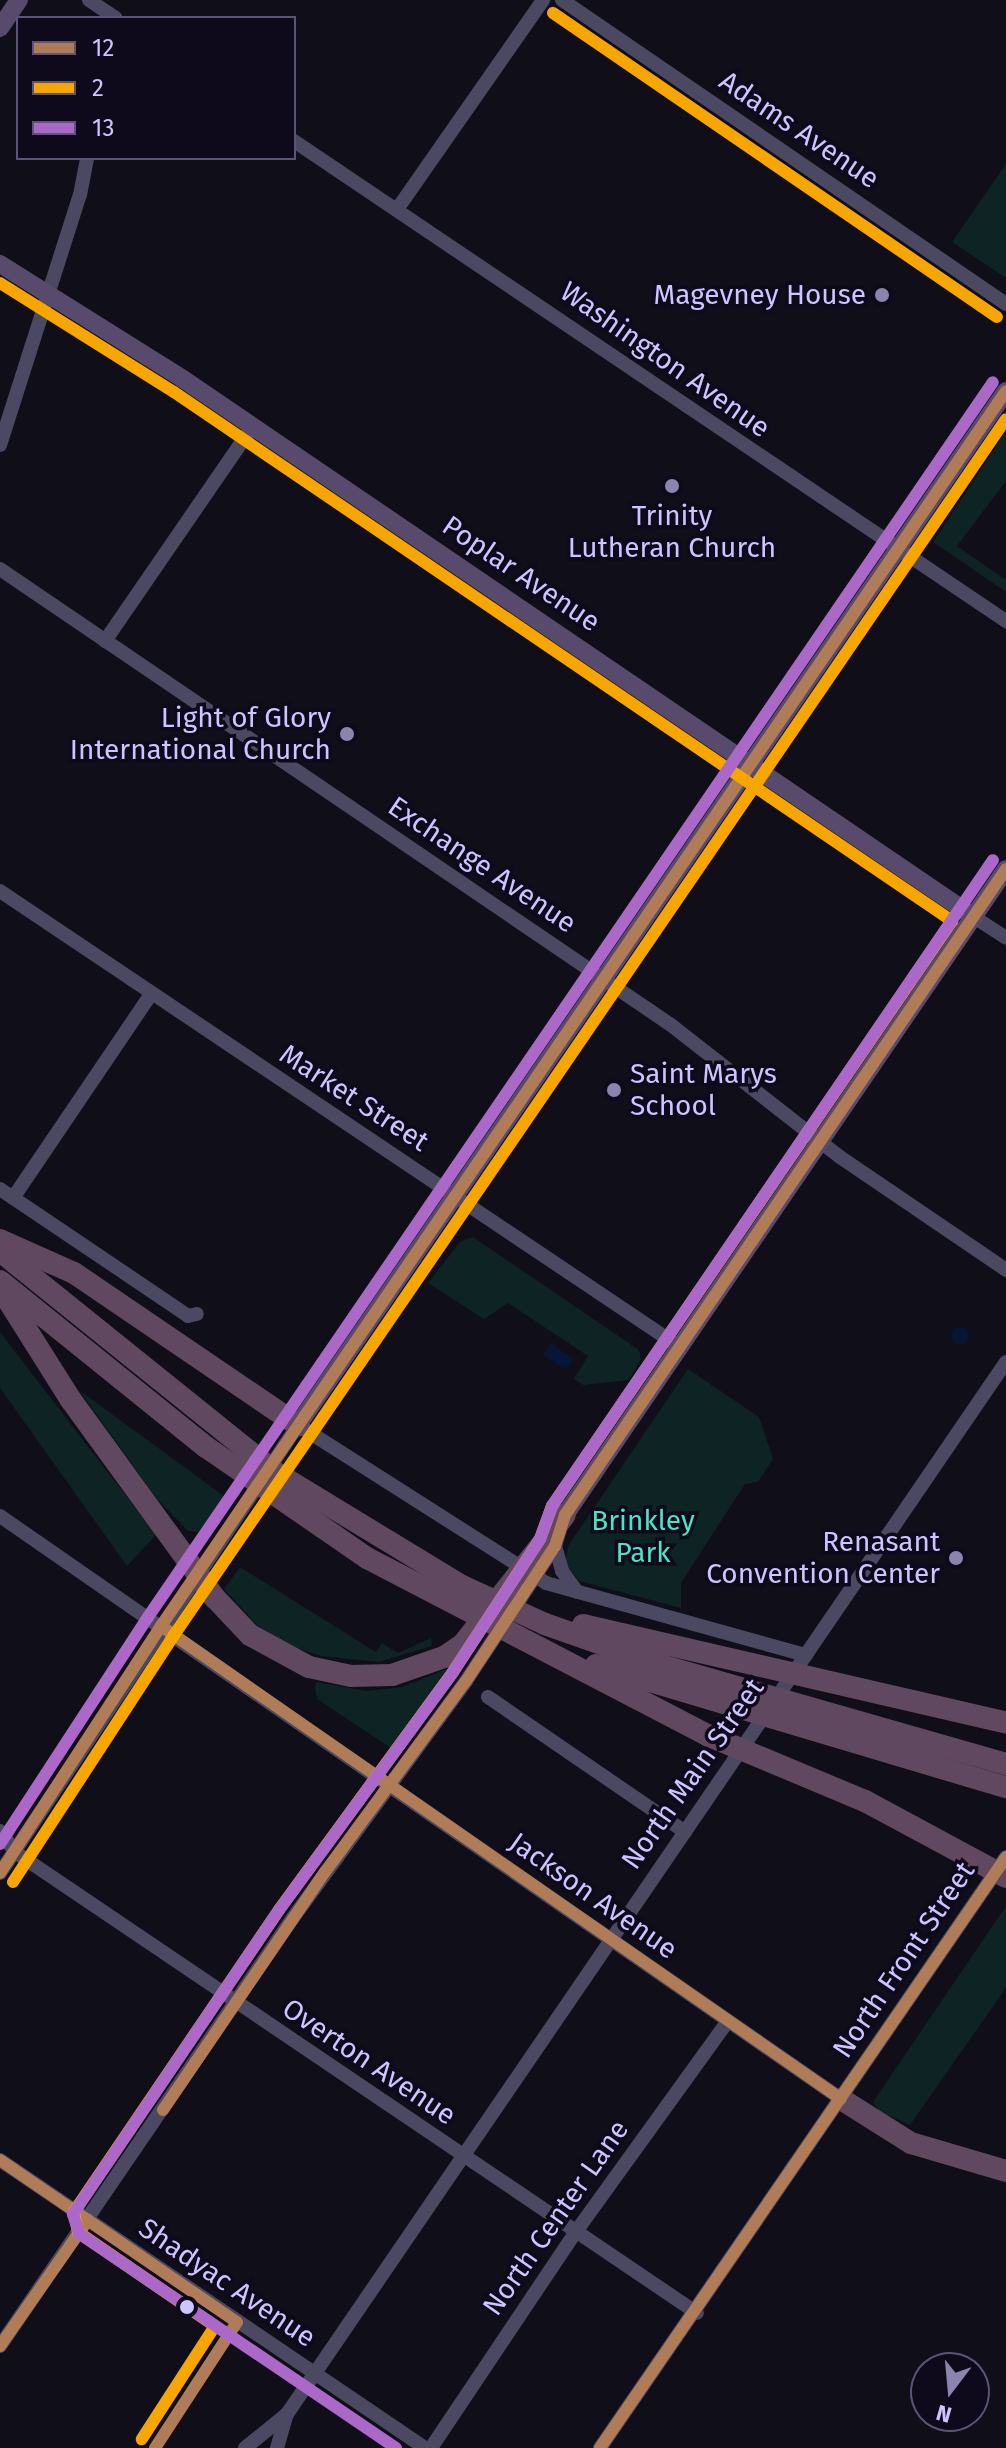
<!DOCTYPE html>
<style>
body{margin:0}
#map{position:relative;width:1006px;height:2448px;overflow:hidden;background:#100e18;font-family:"Fira Sans",sans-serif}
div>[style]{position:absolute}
.green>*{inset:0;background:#0d2324}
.water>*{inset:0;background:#071636}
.round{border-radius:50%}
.minor>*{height:14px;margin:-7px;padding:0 7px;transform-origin:7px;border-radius:7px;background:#4a4961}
.major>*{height:18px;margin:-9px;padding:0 9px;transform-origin:9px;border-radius:9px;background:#584a6c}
.highway>*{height:22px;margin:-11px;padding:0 11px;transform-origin:11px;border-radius:11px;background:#604861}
.bus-1>*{height:12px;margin:-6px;padding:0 6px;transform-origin:6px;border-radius:6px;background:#b07c57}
.bus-2>*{height:12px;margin:-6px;padding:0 6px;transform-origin:6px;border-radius:6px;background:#f7a600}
.bus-3>*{height:12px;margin:-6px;padding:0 6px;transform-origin:6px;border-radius:6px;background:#ac68c9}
.dots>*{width:22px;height:22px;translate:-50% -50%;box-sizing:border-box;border:4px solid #0e0a1c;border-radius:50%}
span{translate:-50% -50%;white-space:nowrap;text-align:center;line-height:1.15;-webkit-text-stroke:7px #0e0a1c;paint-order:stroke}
.street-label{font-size:28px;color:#cdc5ff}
.poi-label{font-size:28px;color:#cdc5ff}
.right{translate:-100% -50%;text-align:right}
.left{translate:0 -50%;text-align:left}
.park-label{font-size:28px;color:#4ce4c2}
.legend{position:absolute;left:16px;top:16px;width:280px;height:144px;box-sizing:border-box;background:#0e0a1c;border:2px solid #5a5577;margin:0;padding:10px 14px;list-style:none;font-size:24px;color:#cdc5ff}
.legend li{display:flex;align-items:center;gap:16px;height:40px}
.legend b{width:40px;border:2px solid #5a5577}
.north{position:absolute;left:910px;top:2352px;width:80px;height:80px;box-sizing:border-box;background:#0e0a1c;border:2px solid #5a5577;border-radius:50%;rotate:196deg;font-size:22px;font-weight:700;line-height:32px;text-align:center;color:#cdc5ff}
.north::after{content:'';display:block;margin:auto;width:28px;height:36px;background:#8b85ae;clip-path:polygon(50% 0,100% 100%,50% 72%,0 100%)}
</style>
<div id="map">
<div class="green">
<div style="clip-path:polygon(1006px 164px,1006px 278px,952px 242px)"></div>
<div style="clip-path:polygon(1006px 432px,1006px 481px,957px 546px,1006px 580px,1006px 592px,933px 542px)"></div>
<div style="clip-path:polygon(473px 1237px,639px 1350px,641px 1359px,629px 1380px,583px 1385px,574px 1379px,588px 1356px,508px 1303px,484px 1319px,428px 1283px,460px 1242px)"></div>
<div style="clip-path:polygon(0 1332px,156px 1535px,127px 1566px,0 1388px)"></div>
<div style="clip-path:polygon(688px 1369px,759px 1417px,773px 1459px,758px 1482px,745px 1484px,681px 1583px,681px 1608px,579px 1581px,565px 1564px,568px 1546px)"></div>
<div style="clip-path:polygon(79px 1390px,224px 1496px,199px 1532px,188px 1531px,157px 1499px)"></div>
<div style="clip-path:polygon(240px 1567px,376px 1652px,382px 1643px,398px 1653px,431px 1638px,432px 1646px,379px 1662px,321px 1656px,294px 1647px,260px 1628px,224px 1589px)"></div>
<div style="clip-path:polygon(458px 1664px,391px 1748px,317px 1699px,315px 1690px,316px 1682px,367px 1691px,402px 1687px)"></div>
<div style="clip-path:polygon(1006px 1906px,1006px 1988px,910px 2125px,879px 2111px,873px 2102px)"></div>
</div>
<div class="water">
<div class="round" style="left:951px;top:1327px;width:18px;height:18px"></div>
<div style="clip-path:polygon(551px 1343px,573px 1359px,566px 1370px,543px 1355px)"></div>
</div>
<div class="minor">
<div style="left:89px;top:0;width:32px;rotate:34deg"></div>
<div style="left:562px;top:0;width:538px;rotate:34.4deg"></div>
<div style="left:294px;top:141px;width:859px;rotate:33.99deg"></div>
<div style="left:398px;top:208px;width:254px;rotate:-55.1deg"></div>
<div style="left:0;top:445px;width:262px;rotate:-72.3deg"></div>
<div style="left:80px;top:195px;width:38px;rotate:-79deg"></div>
<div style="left:0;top:569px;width:811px;rotate:34.2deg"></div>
<div style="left:671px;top:1025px;width:214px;rotate:38deg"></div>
<div style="left:840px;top:1157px;width:201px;rotate:34.2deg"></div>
<div style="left:105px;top:641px;width:261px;rotate:-55.5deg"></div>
<div style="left:0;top:891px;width:819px;rotate:33.85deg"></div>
<div style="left:974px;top:917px;width:38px;rotate:33deg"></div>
<div style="left:0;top:1189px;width:227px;rotate:34deg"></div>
<div style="left:188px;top:1316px;width:9px;rotate:-13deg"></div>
<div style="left:13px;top:1198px;width:246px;rotate:-55.9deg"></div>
<div style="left:0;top:1516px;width:1023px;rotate:34.73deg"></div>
<div style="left:555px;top:1546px;width:26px;rotate:74deg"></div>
<div style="left:562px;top:1571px;width:26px;rotate:54deg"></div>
<div style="left:488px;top:1697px;width:239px;rotate:34.4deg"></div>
<div style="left:0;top:1831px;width:26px;rotate:54deg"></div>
<div style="left:15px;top:1852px;width:823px;rotate:34.06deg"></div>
<div style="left:0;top:1873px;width:538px;rotate:-56.37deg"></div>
<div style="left:298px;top:1425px;width:294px;rotate:32.5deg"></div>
<div style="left:546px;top:1583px;width:270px;rotate:15.5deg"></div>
<div style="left:0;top:2160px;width:513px;rotate:34.12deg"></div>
<div style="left:0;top:2346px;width:517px;rotate:-55.63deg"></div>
<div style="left:292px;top:1919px;width:295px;rotate:-53.8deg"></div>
<div style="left:466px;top:1681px;width:162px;rotate:-56.6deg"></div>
<div style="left:555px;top:1546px;width:21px;rotate:-73deg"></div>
<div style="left:245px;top:2448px;width:54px;rotate:-39deg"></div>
<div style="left:277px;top:2448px;width:35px;rotate:-74deg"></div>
<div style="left:287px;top:2414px;width:1274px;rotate:-55.65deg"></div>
<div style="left:431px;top:2448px;width:259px;rotate:-56.2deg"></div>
<div style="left:575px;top:2233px;width:261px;rotate:-54.2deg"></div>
<div style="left:600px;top:2448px;width:717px;rotate:-55.51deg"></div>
</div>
<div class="major">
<div style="left:0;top:28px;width:34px;rotate:-56deg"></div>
<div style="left:0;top:264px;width:216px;rotate:32.1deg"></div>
<div style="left:183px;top:379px;width:957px;rotate:34.22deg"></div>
<div style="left:298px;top:1425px;width:1253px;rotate:-55.6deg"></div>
<div style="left:565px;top:1515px;width:782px;rotate:-55.68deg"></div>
</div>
<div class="highway">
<div style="left:0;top:1240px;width:81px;rotate:24deg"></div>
<div style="left:74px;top:1273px;width:271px;rotate:34.2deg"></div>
<div style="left:0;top:1251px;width:354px;rotate:38.8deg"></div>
<div style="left:276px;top:1473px;width:215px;rotate:31.3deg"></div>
<div style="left:460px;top:1585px;width:94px;rotate:24.6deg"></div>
<div style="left:545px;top:1624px;width:126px;rotate:19.4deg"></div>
<div style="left:664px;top:1666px;width:356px;rotate:16deg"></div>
<div style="left:0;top:1281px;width:265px;rotate:38.9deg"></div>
<div style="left:206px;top:1447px;width:196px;rotate:34.6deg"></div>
<div style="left:367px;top:1558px;width:383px;rotate:27.5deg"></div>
<div style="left:707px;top:1735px;width:171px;rotate:22.7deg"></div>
<div style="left:865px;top:1801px;width:160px;rotate:28.3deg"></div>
<div style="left:1px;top:1289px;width:131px;rotate:57.8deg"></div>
<div style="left:71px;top:1400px;width:245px;rotate:54deg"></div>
<div style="left:215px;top:1598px;width:51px;rotate:46.6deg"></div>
<div style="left:250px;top:1635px;width:67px;rotate:28.5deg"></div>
<div style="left:309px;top:1667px;width:43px;rotate:12.1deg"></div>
<div style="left:351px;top:1676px;width:41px;rotate:-1.4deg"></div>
<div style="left:392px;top:1675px;width:55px;rotate:-19.1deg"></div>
<div style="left:444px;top:1657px;width:23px;rotate:-34deg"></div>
<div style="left:463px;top:1644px;width:164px;rotate:-51.7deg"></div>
<div style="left:583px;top:1625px;width:434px;rotate:13deg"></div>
<div style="left:596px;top:1665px;width:428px;rotate:16.6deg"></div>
<div style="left:841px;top:2099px;width:83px;rotate:32.2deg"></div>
<div style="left:911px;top:2143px;width:99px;rotate:16.4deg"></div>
</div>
<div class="bus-1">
<div style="left:161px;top:1626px;width:828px;rotate:34.82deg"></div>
<div style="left:0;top:1873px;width:295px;rotate:-56.9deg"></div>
<div style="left:161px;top:1626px;width:1496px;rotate:-55.62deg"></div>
<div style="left:163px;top:2110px;width:288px;rotate:-55.8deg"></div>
<div style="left:325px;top:1872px;width:237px;rotate:-53.6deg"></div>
<div style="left:466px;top:1681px;width:162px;rotate:-56.6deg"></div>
<div style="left:555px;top:1546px;width:33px;rotate:-72deg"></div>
<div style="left:565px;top:1515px;width:782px;rotate:-55.68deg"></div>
<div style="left:0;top:2160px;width:287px;rotate:34.4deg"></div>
<div style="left:0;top:2346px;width:154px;rotate:-55.1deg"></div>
<div style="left:155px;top:2448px;width:150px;rotate:-56.9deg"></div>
<div style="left:600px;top:2448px;width:717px;rotate:-55.51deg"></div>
</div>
<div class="bus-2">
<div style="left:553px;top:13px;width:538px;rotate:34.4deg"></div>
<div style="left:0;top:283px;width:205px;rotate:32.1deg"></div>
<div style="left:174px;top:392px;width:941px;rotate:34.21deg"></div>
<div style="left:952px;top:921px;width:709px;rotate:124.36deg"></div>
<div style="left:552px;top:1506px;width:35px;rotate:110deg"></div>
<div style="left:540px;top:1539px;width:159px;rotate:123.2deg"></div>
<div style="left:453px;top:1672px;width:295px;rotate:126.2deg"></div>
<div style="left:279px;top:1910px;width:365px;rotate:124.2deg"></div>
<div style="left:74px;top:2212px;width:20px;rotate:79deg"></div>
<div style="left:78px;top:2232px;width:166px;rotate:34.5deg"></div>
<div style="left:215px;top:2326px;width:135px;rotate:122.9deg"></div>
<div style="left:13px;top:1882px;width:295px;rotate:-56.9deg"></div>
<div style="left:174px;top:1635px;width:1473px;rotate:-55.62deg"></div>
</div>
<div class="bus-3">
<div style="left:0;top:1844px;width:271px;rotate:-56.9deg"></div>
<div style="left:148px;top:1617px;width:1496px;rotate:-55.62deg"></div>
<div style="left:396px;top:2448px;width:383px;rotate:-145.9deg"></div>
<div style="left:79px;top:2233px;width:20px;rotate:-108deg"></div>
<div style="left:73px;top:2214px;width:367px;rotate:-55.9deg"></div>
<div style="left:279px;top:1910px;width:295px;rotate:-53.8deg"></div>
<div style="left:453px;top:1672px;width:159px;rotate:-56.8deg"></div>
<div style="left:540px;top:1539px;width:35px;rotate:-70deg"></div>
<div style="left:552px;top:1506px;width:782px;rotate:-55.68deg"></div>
</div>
<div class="dots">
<div style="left:882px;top:295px;background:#8b85ae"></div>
<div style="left:672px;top:486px;background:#8b85ae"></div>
<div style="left:347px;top:734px;background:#8b85ae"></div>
<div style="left:614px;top:1090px;background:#8b85ae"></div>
<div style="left:956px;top:1558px;background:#8b85ae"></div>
<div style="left:187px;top:2307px;background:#cdc5ff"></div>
</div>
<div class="street-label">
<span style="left:799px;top:130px;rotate:34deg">Adams Avenue</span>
<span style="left:665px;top:360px;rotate:35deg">Washington Avenue</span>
<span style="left:521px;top:574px;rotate:34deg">Poplar Avenue</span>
<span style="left:482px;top:865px;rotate:34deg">Exchange Avenue</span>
<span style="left:354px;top:1098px;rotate:33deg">Market Street</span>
<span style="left:693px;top:1774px;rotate:-55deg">North Main Street</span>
<span style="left:593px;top:1896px;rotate:35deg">Jackson Avenue</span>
<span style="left:904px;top:1960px;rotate:-56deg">North Front Street</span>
<span style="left:369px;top:2062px;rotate:34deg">Overton Avenue</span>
<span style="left:556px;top:2218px;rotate:-55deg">North Center Lane</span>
<span style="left:227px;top:2283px;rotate:34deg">Shadyac Avenue</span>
</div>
<div class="poi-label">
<span class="right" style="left:866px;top:295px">Magevney House</span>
<span style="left:672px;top:532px">Trinity<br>Lutheran Church</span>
<span class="right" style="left:331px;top:734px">Light of Glory<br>International Church</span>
<span class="left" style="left:630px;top:1090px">Saint Marys<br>School</span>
<span class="right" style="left:940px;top:1558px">Renasant<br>Convention Center</span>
</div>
<div class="park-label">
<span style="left:643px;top:1537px">Brinkley<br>Park</span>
</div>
<ul class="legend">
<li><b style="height:10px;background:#b07c57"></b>12</li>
<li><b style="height:10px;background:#f7a600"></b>2</li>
<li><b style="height:10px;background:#ac68c9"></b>13</li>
</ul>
<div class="north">N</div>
</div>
